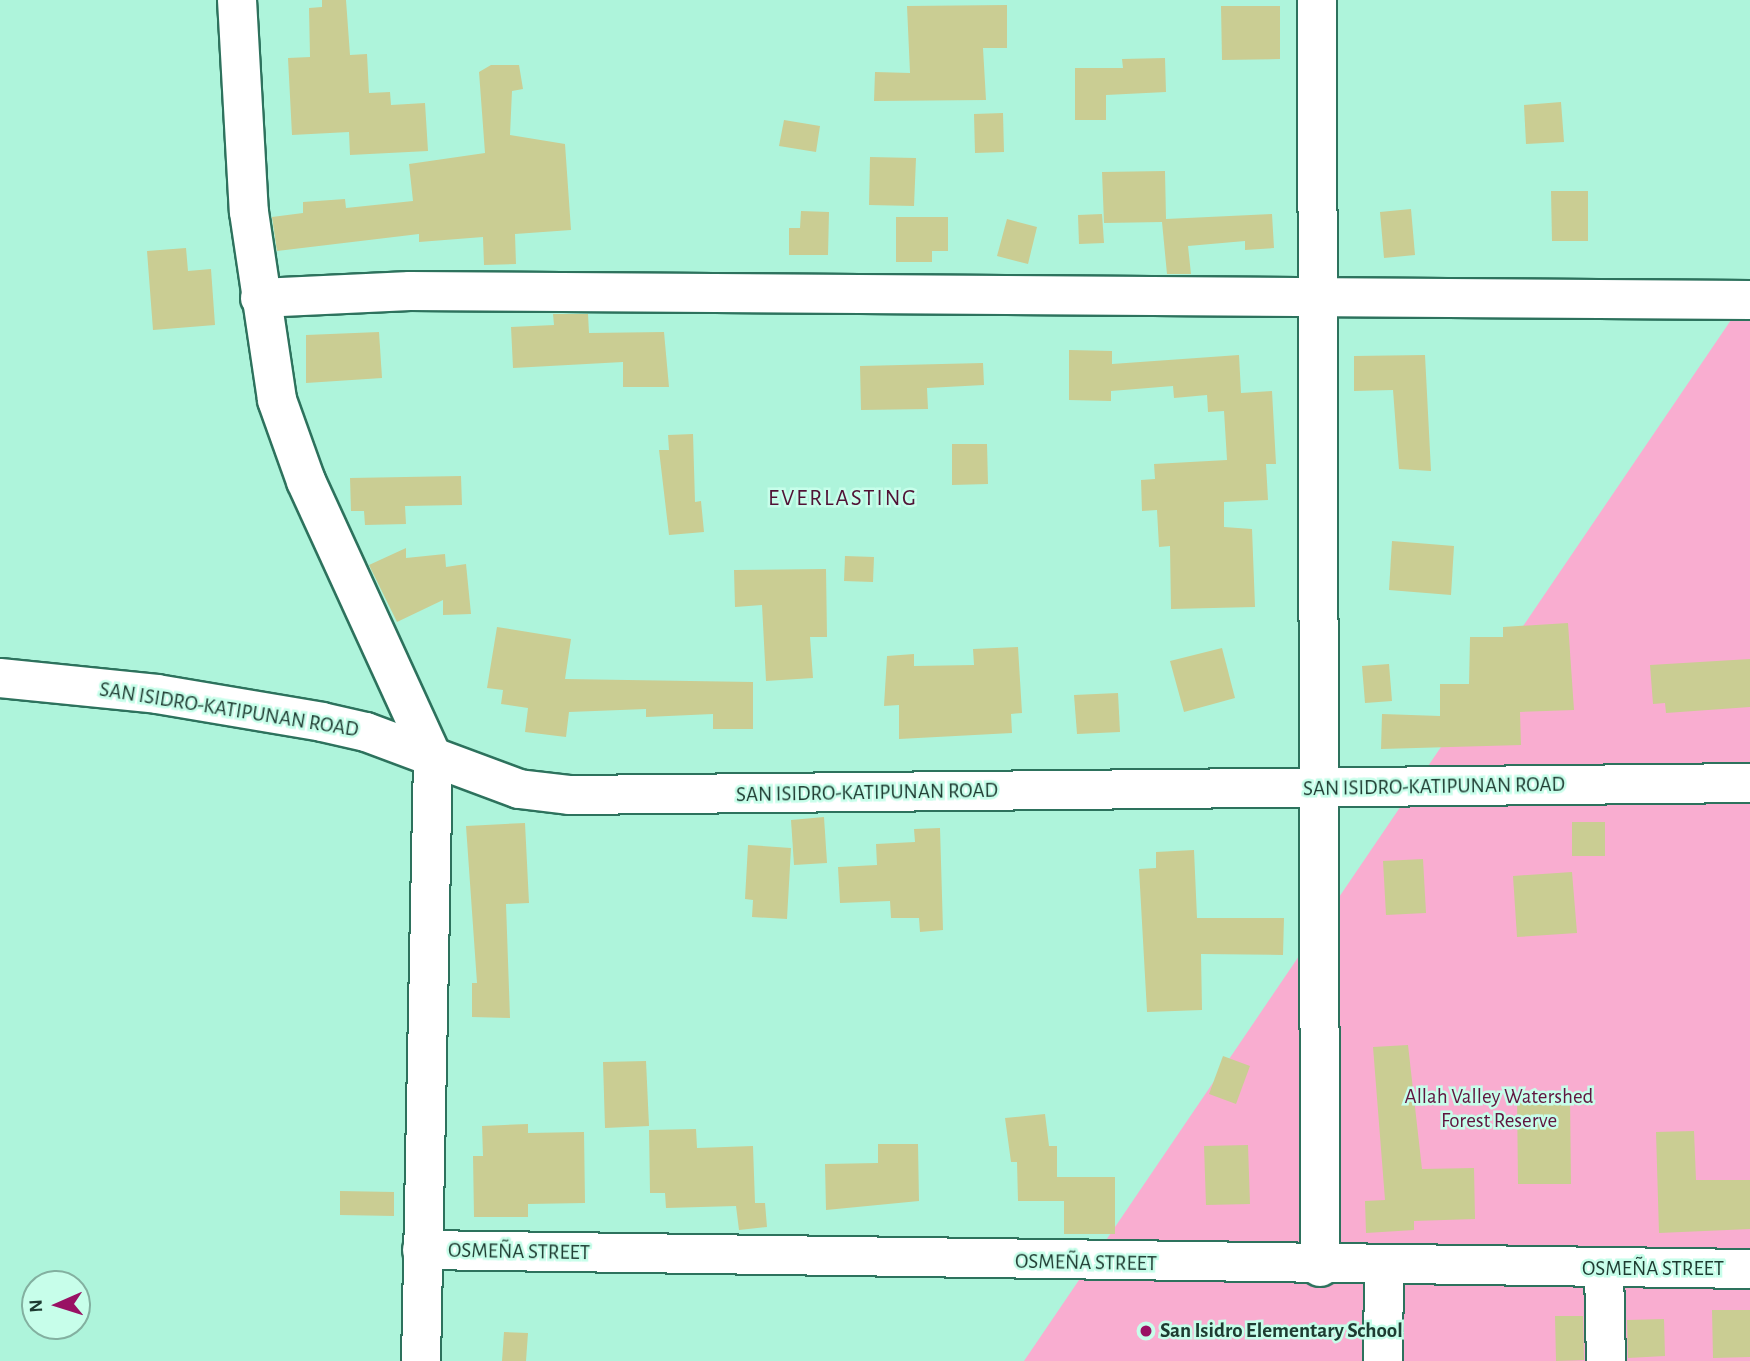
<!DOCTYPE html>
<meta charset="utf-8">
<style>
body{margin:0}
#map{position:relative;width:1750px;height:1361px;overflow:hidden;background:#aef4db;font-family:"Alegreya Sans",sans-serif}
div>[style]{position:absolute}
.green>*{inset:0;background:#f9add0}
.building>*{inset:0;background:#cacd93}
.roads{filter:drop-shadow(2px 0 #2d725d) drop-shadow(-2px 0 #2d725d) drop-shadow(0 2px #2d725d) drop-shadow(0 -2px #2d725d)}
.minor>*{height:38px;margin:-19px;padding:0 19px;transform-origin:19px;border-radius:19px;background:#fff}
.dots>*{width:19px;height:19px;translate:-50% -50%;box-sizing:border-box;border:4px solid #c7feea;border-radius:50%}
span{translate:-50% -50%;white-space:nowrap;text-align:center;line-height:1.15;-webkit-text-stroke:5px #c7feea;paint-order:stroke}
.street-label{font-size:21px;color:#1e3b31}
.park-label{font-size:21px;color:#60153f}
.poi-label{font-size:21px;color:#1e3b31;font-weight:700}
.left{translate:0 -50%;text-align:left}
.neighbourhood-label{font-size:23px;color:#501235;letter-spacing:2px}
.north{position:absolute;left:21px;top:1270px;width:70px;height:70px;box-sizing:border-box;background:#c7feea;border:2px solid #83b0a0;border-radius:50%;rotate:267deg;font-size:19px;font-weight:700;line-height:28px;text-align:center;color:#1e3b31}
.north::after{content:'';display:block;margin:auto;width:24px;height:32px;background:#991164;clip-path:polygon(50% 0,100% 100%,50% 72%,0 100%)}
</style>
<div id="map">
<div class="green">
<div style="clip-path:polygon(1750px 292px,1750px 1361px,1024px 1361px)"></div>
</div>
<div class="building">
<div style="clip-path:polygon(322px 0,346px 0,350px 55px,367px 54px,369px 93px,390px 92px,391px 105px,425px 103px,428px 151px,350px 155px,349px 132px,292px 135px,288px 58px,310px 57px,309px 8px,322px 7px)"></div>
<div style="clip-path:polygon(1007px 5px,1007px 48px,983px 48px,986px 100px,874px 101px,875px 72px,910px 73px,907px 6px)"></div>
<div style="clip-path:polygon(1221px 6px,1280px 6px,1280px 59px,1222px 60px)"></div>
<div style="clip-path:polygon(1165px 58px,1166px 92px,1106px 95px,1106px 120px,1075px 120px,1075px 68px,1123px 68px,1122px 59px)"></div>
<div style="clip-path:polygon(491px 65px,519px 65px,523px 89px,512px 91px,510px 135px,565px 144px,571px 230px,515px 234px,516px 264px,484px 265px,483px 237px,419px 242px,419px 234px,277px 251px,272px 217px,303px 213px,303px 202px,345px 199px,346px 208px,413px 201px,409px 164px,485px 153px,479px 72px)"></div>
<div style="clip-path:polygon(1561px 102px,1564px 142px,1526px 144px,1524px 105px)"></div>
<div style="clip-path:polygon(1003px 113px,1004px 152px,975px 153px,974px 114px)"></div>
<div style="clip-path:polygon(784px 120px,820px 126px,816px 152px,779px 146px)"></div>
<div style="clip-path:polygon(870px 157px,916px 158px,914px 206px,869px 205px)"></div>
<div style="clip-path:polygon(1165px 171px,1166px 219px,1272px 214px,1274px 248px,1245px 250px,1245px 241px,1188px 246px,1191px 274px,1167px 274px,1162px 222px,1104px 223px,1102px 172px)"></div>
<div style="clip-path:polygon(1551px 191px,1588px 191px,1588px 241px,1552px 241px)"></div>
<div style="clip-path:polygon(1411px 209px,1415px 255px,1384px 258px,1380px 212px)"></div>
<div style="clip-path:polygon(801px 211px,829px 212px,828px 255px,789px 255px,789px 228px,800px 228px)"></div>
<div style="clip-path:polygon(1102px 214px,1104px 243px,1079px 244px,1078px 215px)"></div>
<div style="clip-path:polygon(896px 217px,948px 217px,948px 251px,932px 251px,932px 262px,896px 262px)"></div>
<div style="clip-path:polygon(1007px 219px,1037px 227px,1028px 264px,997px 256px)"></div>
<div style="clip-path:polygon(186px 248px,188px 271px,211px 269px,215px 325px,153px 330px,147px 251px)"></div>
<div style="clip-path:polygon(553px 314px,588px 314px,589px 333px,664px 332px,669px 387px,623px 387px,623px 362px,513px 368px,511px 327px,554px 325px)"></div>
<div style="clip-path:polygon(379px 332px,382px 378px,306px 383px,306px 335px)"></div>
<div style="clip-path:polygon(1069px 350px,1112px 351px,1112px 364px,1239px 355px,1241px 393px,1272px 391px,1276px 464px,1266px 464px,1268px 500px,1224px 502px,1224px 527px,1252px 529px,1255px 607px,1171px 609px,1170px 546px,1159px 547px,1157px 510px,1142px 511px,1141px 480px,1155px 479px,1154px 464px,1227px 460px,1224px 411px,1208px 412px,1207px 395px,1174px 398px,1173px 386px,1111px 391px,1111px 401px,1069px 400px)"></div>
<div style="clip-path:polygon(1425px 355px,1431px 471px,1399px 469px,1393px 390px,1354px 391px,1354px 356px)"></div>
<div style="clip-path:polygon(983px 363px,984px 385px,927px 388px,928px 409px,861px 410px,860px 366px)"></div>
<div style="clip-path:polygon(693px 434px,695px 502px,701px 501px,704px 532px,669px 535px,659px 450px,669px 450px,668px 435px)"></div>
<div style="clip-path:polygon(952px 444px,987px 444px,988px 484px,952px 485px)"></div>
<div style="clip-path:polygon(461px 476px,462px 505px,405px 506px,406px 524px,365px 525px,364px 511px,351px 511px,350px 478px)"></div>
<div style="clip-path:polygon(1392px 541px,1454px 546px,1451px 595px,1389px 590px)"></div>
<div style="clip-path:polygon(406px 548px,406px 558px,445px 554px,446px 567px,466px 564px,471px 614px,443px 615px,443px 600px,397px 622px,369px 565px)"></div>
<div style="clip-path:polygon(845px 556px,874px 557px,873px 582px,844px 581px)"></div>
<div style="clip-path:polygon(826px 569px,827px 637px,810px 637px,813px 678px,766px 681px,762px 605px,735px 607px,734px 570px)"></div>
<div style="clip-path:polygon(1568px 623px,1574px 710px,1520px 712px,1521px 745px,1381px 749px,1382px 714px,1440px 716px,1440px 684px,1469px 684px,1470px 637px,1503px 637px,1503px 627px)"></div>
<div style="clip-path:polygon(497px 627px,571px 639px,565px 679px,753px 682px,753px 729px,713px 729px,713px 714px,646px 717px,646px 709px,569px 712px,566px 737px,525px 732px,528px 708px,501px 704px,503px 690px,487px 688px)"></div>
<div style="clip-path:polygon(1018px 647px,1022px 713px,1011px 714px,1012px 733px,899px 739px,899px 705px,884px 706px,887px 656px,914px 654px,914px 666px,974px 665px,973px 649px)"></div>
<div style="clip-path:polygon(1222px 648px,1235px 698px,1184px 712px,1170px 661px)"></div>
<div style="clip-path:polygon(1750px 659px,1750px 707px,1666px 713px,1665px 703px,1653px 704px,1650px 665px)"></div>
<div style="clip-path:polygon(1389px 664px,1392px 701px,1365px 703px,1362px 666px)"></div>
<div style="clip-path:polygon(1118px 693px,1120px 732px,1077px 734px,1074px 695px)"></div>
<div style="clip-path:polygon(824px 817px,827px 863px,794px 865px,791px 820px)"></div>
<div style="clip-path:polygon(1572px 822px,1605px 822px,1605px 856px,1572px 856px)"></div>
<div style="clip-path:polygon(525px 823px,529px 903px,506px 904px,510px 1018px,472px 1017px,472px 983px,477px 983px,466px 826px)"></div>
<div style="clip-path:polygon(940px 828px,943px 930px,920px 932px,919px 918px,891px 918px,890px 901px,840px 903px,838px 867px,877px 865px,876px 844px,915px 842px,914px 829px)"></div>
<div style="clip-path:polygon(748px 845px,791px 848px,787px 919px,752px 917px,753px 900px,745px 899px)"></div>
<div style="clip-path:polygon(1194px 850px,1197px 918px,1284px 918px,1283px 955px,1201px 954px,1202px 1010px,1147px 1012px,1139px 869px,1156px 868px,1156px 852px)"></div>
<div style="clip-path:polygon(1423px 859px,1426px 913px,1386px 915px,1383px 861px)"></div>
<div style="clip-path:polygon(1572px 872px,1577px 933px,1517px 937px,1513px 876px)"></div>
<div style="clip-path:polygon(1408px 1045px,1422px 1169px,1474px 1168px,1475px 1219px,1414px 1221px,1414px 1230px,1366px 1233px,1365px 1201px,1385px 1200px,1373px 1047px)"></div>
<div style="clip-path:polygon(1223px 1056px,1250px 1066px,1236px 1104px,1209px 1094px)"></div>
<div style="clip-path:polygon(646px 1061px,649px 1126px,605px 1128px,603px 1062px)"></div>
<div style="clip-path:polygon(1517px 1095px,1570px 1095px,1571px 1184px,1518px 1184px)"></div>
<div style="clip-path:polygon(1045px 1114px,1049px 1146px,1057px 1146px,1057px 1177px,1115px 1177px,1115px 1234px,1064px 1234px,1064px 1201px,1018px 1201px,1017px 1162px,1011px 1162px,1005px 1118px)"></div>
<div style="clip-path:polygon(528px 1124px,528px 1133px,584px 1132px,585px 1203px,528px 1204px,528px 1217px,474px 1217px,473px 1156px,483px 1156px,482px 1126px)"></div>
<div style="clip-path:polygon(696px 1129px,697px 1148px,753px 1146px,755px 1203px,765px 1203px,767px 1227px,739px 1230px,736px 1206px,666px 1208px,665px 1193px,650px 1193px,649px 1130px)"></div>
<div style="clip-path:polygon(1694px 1131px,1696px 1180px,1750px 1180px,1750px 1229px,1659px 1233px,1656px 1132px)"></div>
<div style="clip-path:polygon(878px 1144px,918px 1144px,919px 1201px,826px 1210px,825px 1164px,878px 1163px)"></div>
<div style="clip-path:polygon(1248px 1145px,1250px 1204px,1206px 1205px,1204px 1146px)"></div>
<div style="clip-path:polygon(340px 1191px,394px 1192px,394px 1216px,340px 1215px)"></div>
<div style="clip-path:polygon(1712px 1310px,1750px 1310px,1750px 1357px,1713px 1358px)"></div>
<div style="clip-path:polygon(1555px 1316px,1583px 1316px,1584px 1360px,1556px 1361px)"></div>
<div style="clip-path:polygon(1664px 1319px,1665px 1356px,1628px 1358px,1627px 1320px)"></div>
<div style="clip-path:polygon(504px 1332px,528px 1333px,526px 1361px,502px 1361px)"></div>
</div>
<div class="roads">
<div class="minor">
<div style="left:237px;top:0;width:212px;rotate:86.8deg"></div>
<div style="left:249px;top:212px;width:190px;rotate:81.5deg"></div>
<div style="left:277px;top:400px;width:86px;rotate:70.3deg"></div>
<div style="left:306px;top:481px;width:306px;rotate:65.4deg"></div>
<div style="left:433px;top:759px;width:602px;rotate:91.14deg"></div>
<div style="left:1317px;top:0;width:1267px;rotate:89.86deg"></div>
<div style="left:260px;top:298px;width:150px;rotate:-2.7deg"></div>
<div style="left:410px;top:291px;width:1340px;rotate:0.38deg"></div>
<div style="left:0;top:678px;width:158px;rotate:5.8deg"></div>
<div style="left:157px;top:694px;width:167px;rotate:9.6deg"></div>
<div style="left:322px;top:722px;width:45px;rotate:12.8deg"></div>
<div style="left:366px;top:732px;width:163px;rotate:20.4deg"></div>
<div style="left:519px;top:789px;width:50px;rotate:6.8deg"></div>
<div style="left:569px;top:795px;width:1181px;rotate:-0.58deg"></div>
<div style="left:422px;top:1250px;width:1328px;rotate:0.82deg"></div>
<div style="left:1604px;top:1268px;width:93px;rotate:88.8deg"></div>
<div style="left:1383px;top:1361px;width:93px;rotate:-89.4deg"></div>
</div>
</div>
<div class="dots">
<div style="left:1146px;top:1331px;background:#991164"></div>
</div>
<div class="street-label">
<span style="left:229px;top:710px;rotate:9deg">SAN ISIDRO-KATIPUNAN ROAD</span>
<span style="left:1434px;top:787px;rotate:-1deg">SAN ISIDRO-KATIPUNAN ROAD</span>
<span style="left:867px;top:793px;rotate:-1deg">SAN ISIDRO-KATIPUNAN ROAD</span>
<span style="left:519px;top:1252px;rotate:1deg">OSMEÑA STREET</span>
<span style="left:1086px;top:1263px;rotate:1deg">OSMEÑA STREET</span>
<span style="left:1653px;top:1269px">OSMEÑA STREET</span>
</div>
<div class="park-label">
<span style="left:1499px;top:1109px">Allah Valley Watershed<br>Forest Reserve</span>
</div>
<div class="poi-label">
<span class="left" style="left:1160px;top:1331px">San Isidro Elementary School</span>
</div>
<div class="neighbourhood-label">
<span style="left:843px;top:499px">EVERLASTING</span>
</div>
<div class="north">N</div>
</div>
